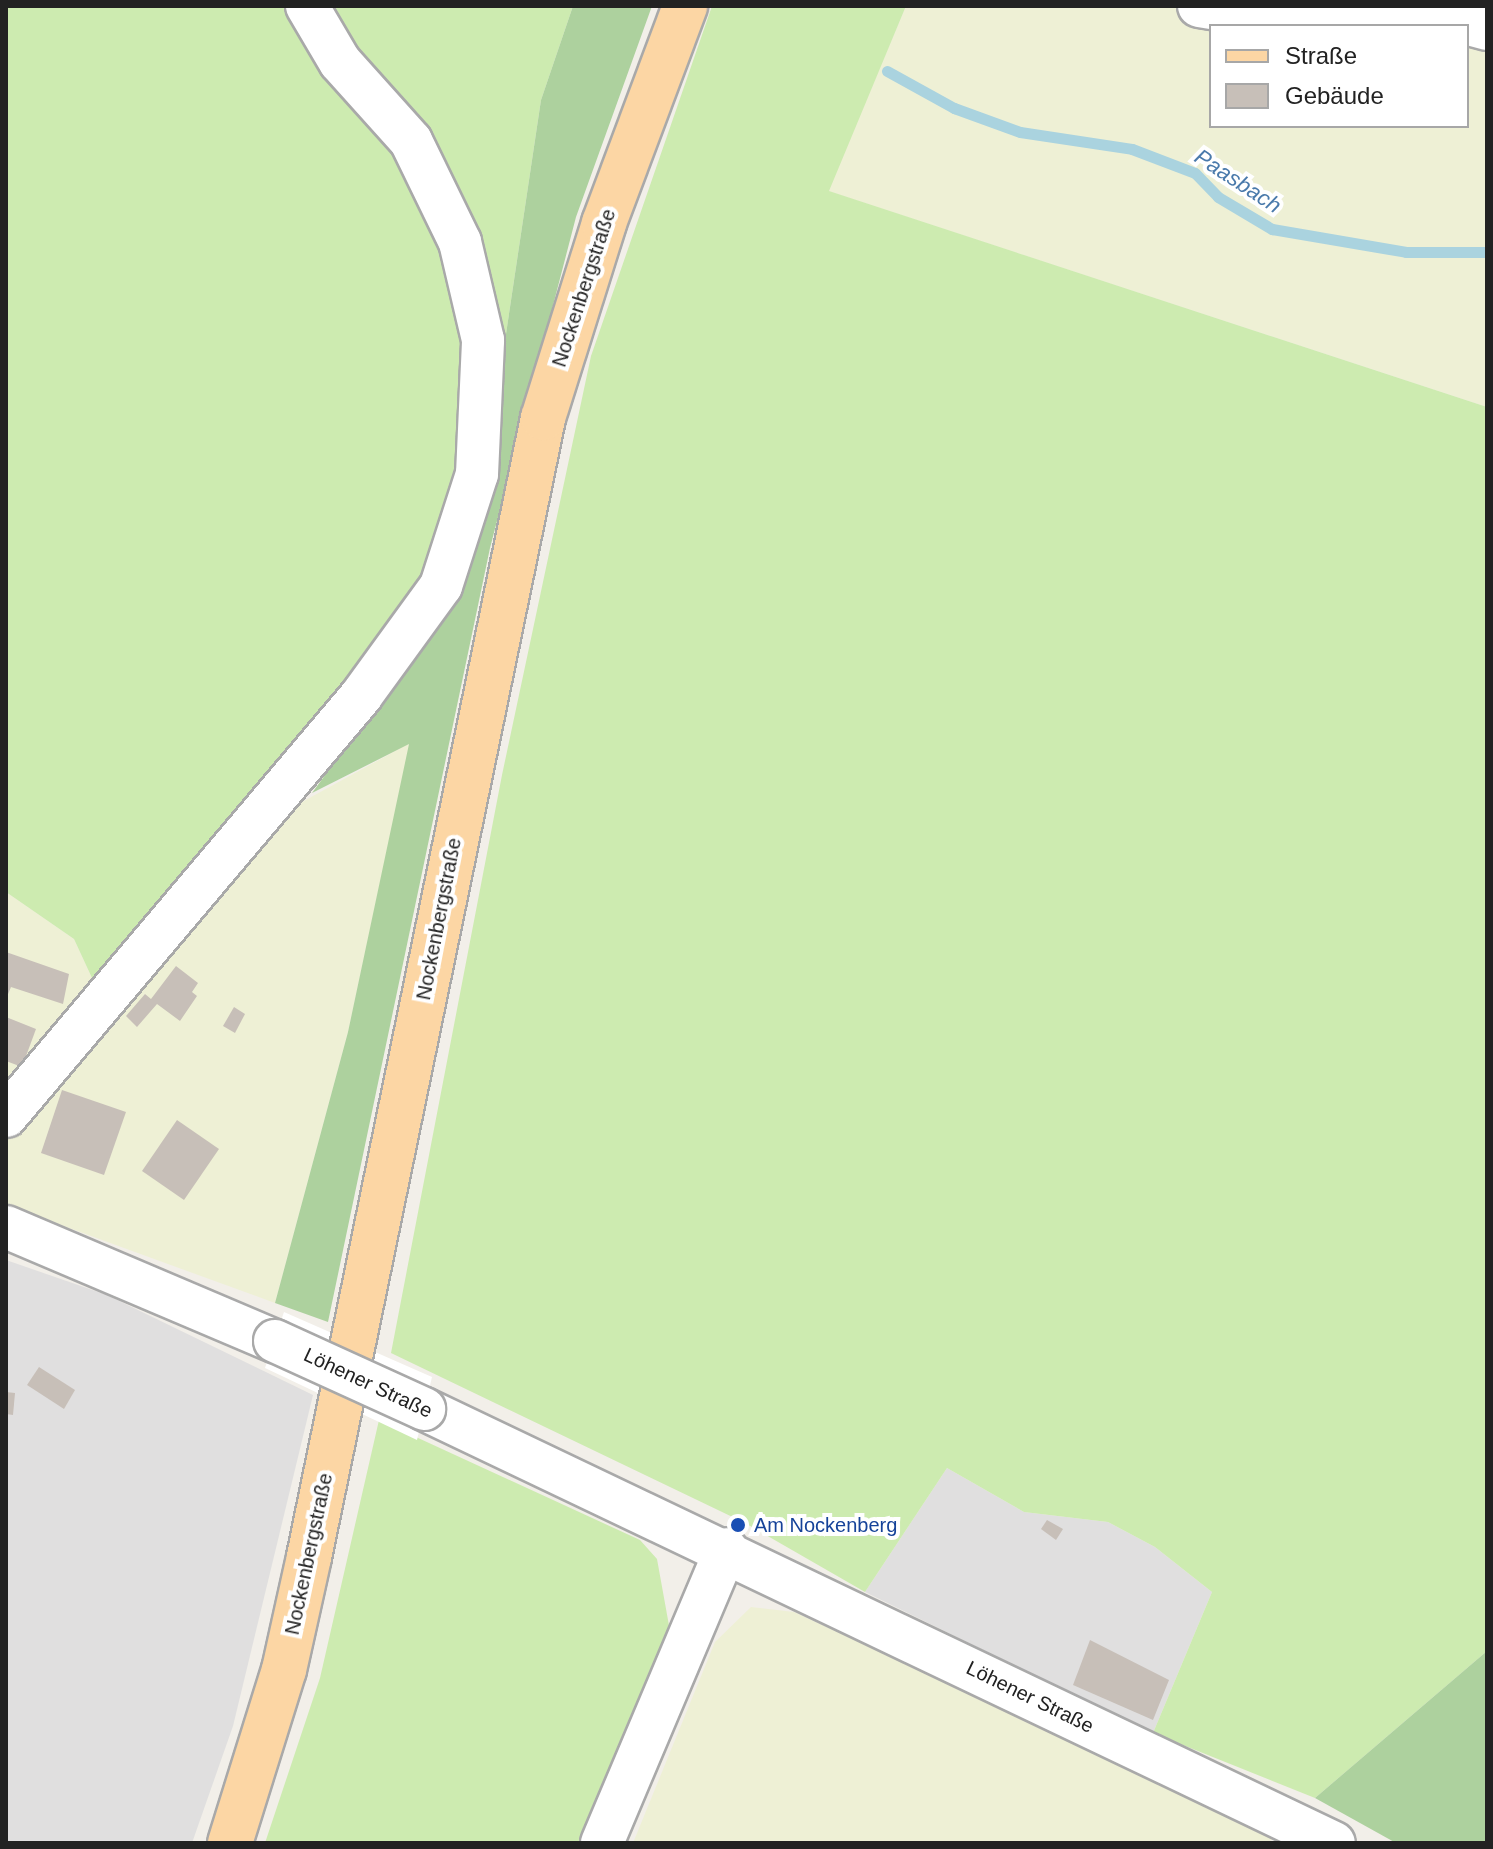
<!DOCTYPE html>
<meta charset="utf-8">
<style>
body{margin:0}
#map{position:relative;width:1493px;height:1849px;overflow:hidden;background:#f2efe9;font-family:Helvetica,sans-serif}
div>[style]{position:absolute}
.residential>*{inset:0;background:#e0dfdf}
.farmland>*{inset:0;background:#eef0d5}
.grass>*{inset:0;background:#cdebb0}
.forest>*{inset:0;background:#add19e}
.pier>*{inset:0;background:#fff}
.stream>*{height:11px;margin:-5.5px;padding:0 5.5px;transform-origin:5.5px;border-radius:5.5px;background:#aad3df}
.building>*{inset:0;background:#c7bfb8}
.roads{filter:drop-shadow(2px 0 #a9a9a9) drop-shadow(-2px 0 #a9a9a9) drop-shadow(0 2px #a9a9a9) drop-shadow(0 -2px #a9a9a9)}
.minor>*{height:42px;margin:-21px;padding:0 21px;transform-origin:21px;border-radius:21px;background:#fff}
.major>*{height:44px;margin:-22px;padding:0 22px;transform-origin:22px;border-radius:22px;background:#fcd6a4}
.bridges{filter:drop-shadow(2px 0 #a9a9a9) drop-shadow(-2px 0 #a9a9a9) drop-shadow(0 2px #a9a9a9) drop-shadow(0 -2px #a9a9a9)}
.minor-bridge>*{height:42px;margin:-21px;padding:0 21px;transform-origin:21px;border-radius:21px;background:#fff}
.dots>*{width:22px;height:22px;translate:-50% -50%;box-sizing:border-box;border:4px solid #fff;border-radius:50%}
span{translate:-50% -50%;white-space:nowrap;text-align:center;line-height:1.15;-webkit-text-stroke:8px #fff;paint-order:stroke}
.street-label{font-size:20px;color:#222}
.transit-label{font-size:20px;color:#164399}
.left{translate:0 -50%;text-align:left}
.water-label{font-size:22px;color:#4a7aab;font-style:italic}
.frame{position:absolute;inset:0;border:8px solid #222;pointer-events:none}
.legend{position:absolute;left:1209px;top:24px;width:260px;height:104px;box-sizing:border-box;background:#fff;border:2px solid #a7a7a7;margin:0;padding:10px 14px;list-style:none;font-size:24px;color:#222}
.legend li{display:flex;align-items:center;gap:16px;height:40px}
.legend b{width:40px;border:2px solid #a7a7a7}
</style>
<div id="map">
<div class="residential">
<div style="clip-path:polygon(6px 1260px,107px 1295px,313px 1395px,233px 1726px,192px 1843px,6px 1843px)"></div>
<div style="clip-path:polygon(947px 1468px,1024px 1512px,1108px 1522px,1155px 1547px,1212px 1592px,1153px 1733px,865px 1592px)"></div>
</div>
<div class="farmland">
<div style="clip-path:polygon(evenodd,906px 6px,1487px 6px,1487px 407px,828px 191px,906px 6px,1211px 26px,1467px 26px,1467px 126px,1211px 126px,1211px 26px)"></div>
<div style="clip-path:polygon(410px 743px,348px 1032px,275px 1303px,6px 1205px,6px 1138px,108px 1017px,291px 808px)"></div>
<div style="clip-path:polygon(6px 892px,74px 939px,98px 991px,6px 1096px)"></div>
<div style="clip-path:polygon(751px 1607px,794px 1612px,1277px 1834px,1268px 1843px,633px 1843px,715px 1642px)"></div>
</div>
<div class="grass">
<div style="clip-path:polygon(6px 6px,293px 6px,408px 154px,451px 246px,466px 344px,465px 473px,431px 582px,98px 991px,74px 939px,6px 892px)"></div>
<div style="clip-path:polygon(320px 6px,573px 6px,541px 100px,503px 354px,484px 261px,460px 193px,433px 145px)"></div>
<div style="clip-path:polygon(712px 6px,906px 6px,829px 191px,1487px 407px,1487px 1651px,1315px 1798px,1153px 1733px,1212px 1592px,1155px 1547px,1108px 1522px,1024px 1512px,947px 1468px,865px 1592px,745px 1523px,391px 1353px,502px 775px,591px 356px)"></div>
<div style="clip-path:polygon(379px 1420px,640px 1540px,657px 1559px,670px 1631px,579px 1843px,265px 1843px,320px 1678px)"></div>
</div>
<div class="forest">
<div style="clip-path:polygon(573px 6px,652px 6px,576px 217px,490px 548px,328px 1322px,275px 1303px,348px 1032px,409px 744px,312px 793px,454px 598px,503px 354px,541px 100px)"></div>
<div style="clip-path:polygon(1487px 1651px,1487px 1843px,1396px 1843px,1315px 1798px)"></div>
</div>
<div class="pier">
<div style="clip-path:polygon(284px 1312px,432px 1377px,417px 1440px,265px 1368px)"></div>
</div>
<div class="stream">
<div style="left:887px;top:71px;width:77px;rotate:28.9deg"></div>
<div style="left:954px;top:108px;width:70px;rotate:20deg"></div>
<div style="left:1020px;top:132px;width:113px;rotate:8.6deg"></div>
<div style="left:1132px;top:149px;width:67px;rotate:20.9deg"></div>
<div style="left:1195px;top:173px;width:33px;rotate:46deg"></div>
<div style="left:1218px;top:197px;width:63px;rotate:30.7deg"></div>
<div style="left:1272px;top:229px;width:136px;rotate:9.7deg"></div>
<div style="left:1406px;top:252px;width:81px"></div>
</div>
<div class="building">
<div style="clip-path:polygon(6px 952px,69px 974px,63px 1004px,11px 987px,6px 999px)"></div>
<div style="clip-path:polygon(176px 966px,198px 983px,192px 992px,197px 996px,180px 1021px,157px 1004px,137px 1027px,126px 1016px,145px 994px,151px 999px)"></div>
<div style="clip-path:polygon(234px 1007px,245px 1014px,235px 1033px,223px 1026px)"></div>
<div style="clip-path:polygon(6px 1017px,36px 1029px,22px 1067px,6px 1061px)"></div>
<div style="clip-path:polygon(62px 1090px,126px 1112px,104px 1175px,41px 1153px)"></div>
<div style="clip-path:polygon(177px 1120px,219px 1149px,184px 1200px,142px 1171px)"></div>
<div style="clip-path:polygon(39px 1367px,75px 1390px,64px 1409px,27px 1385px)"></div>
<div style="clip-path:polygon(6px 1392px,15px 1393px,13px 1415px,6px 1414px)"></div>
<div style="clip-path:polygon(1047px 1520px,1063px 1529px,1056px 1540px,1041px 1529px)"></div>
<div style="clip-path:polygon(1090px 1640px,1169px 1680px,1153px 1720px,1073px 1685px)"></div>
</div>
<div class="roads">
<div class="minor">
<div style="left:1199px;top:6px;width:125px;rotate:9.2deg"></div>
<div style="left:1323px;top:26px;width:116px;rotate:-4.9deg"></div>
<div style="left:1439px;top:16px;width:50px;rotate:15.2deg"></div>
<div style="left:6px;top:1116px;width:550px;rotate:-49.79deg"></div>
<div style="left:361px;top:696px;width:136px;rotate:-54deg"></div>
<div style="left:441px;top:586px;width:118px;rotate:-72.2deg"></div>
<div style="left:477px;top:474px;width:134px;rotate:-87.4deg"></div>
<div style="left:483px;top:340px;width:101px;rotate:-103.2deg"></div>
<div style="left:460px;top:242px;width:112px;rotate:-115.9deg"></div>
<div style="left:411px;top:141px;width:106px;rotate:-131.9deg"></div>
<div style="left:340px;top:62px;width:65px;rotate:-120.5deg"></div>
<div style="left:6px;top:1227px;width:292px;rotate:23deg"></div>
<div style="left:424px;top:1409px;width:1008px;rotate:25.5deg"></div>
<div style="left:602px;top:1843px;width:319px;rotate:-67.1deg"></div>
</div>
<div class="major">
<div style="left:230px;top:1843px;width:181px;rotate:-72.7deg"></div>
<div style="left:284px;top:1670px;width:116px;rotate:-77.5deg"></div>
<div style="left:309px;top:1557px;width:1163px;rotate:-78.39deg"></div>
<div style="left:543px;top:418px;width:204px;rotate:-72.6deg"></div>
<div style="left:604px;top:223px;width:232px;rotate:-69.5deg"></div>
</div>
</div>
<div class="bridges">
<div class="minor-bridge">
<div style="left:275px;top:1341px;width:164px;rotate:24.5deg"></div>
</div>
</div>
<div class="dots">
<div style="left:738px;top:1525px;background:#1a4fb4"></div>
</div>
<div class="street-label">
<span style="left:584px;top:288px;rotate:-72deg">Nockenbergstraße</span>
<span style="left:439px;top:919px;rotate:-79deg">Nockenbergstraße</span>
<span style="left:368px;top:1383px;rotate:25deg">Löhener Straße</span>
<span style="left:309px;top:1554px;rotate:-78deg">Nockenbergstraße</span>
<span style="left:1030px;top:1697px;rotate:26deg">Löhener Straße</span>
</div>
<div class="transit-label">
<span class="left" style="left:754px;top:1525px">Am Nockenberg</span>
</div>
<div class="water-label">
<span style="left:1238px;top:181px;rotate:33deg">Paasbach</span>
</div>
<div class="frame"></div>
<ul class="legend">
<li><b style="height:10px;background:#fcd6a4"></b>Straße</li>
<li><b style="height:22px;background:#c7bfb8"></b>Gebäude</li>
</ul>
</div>
